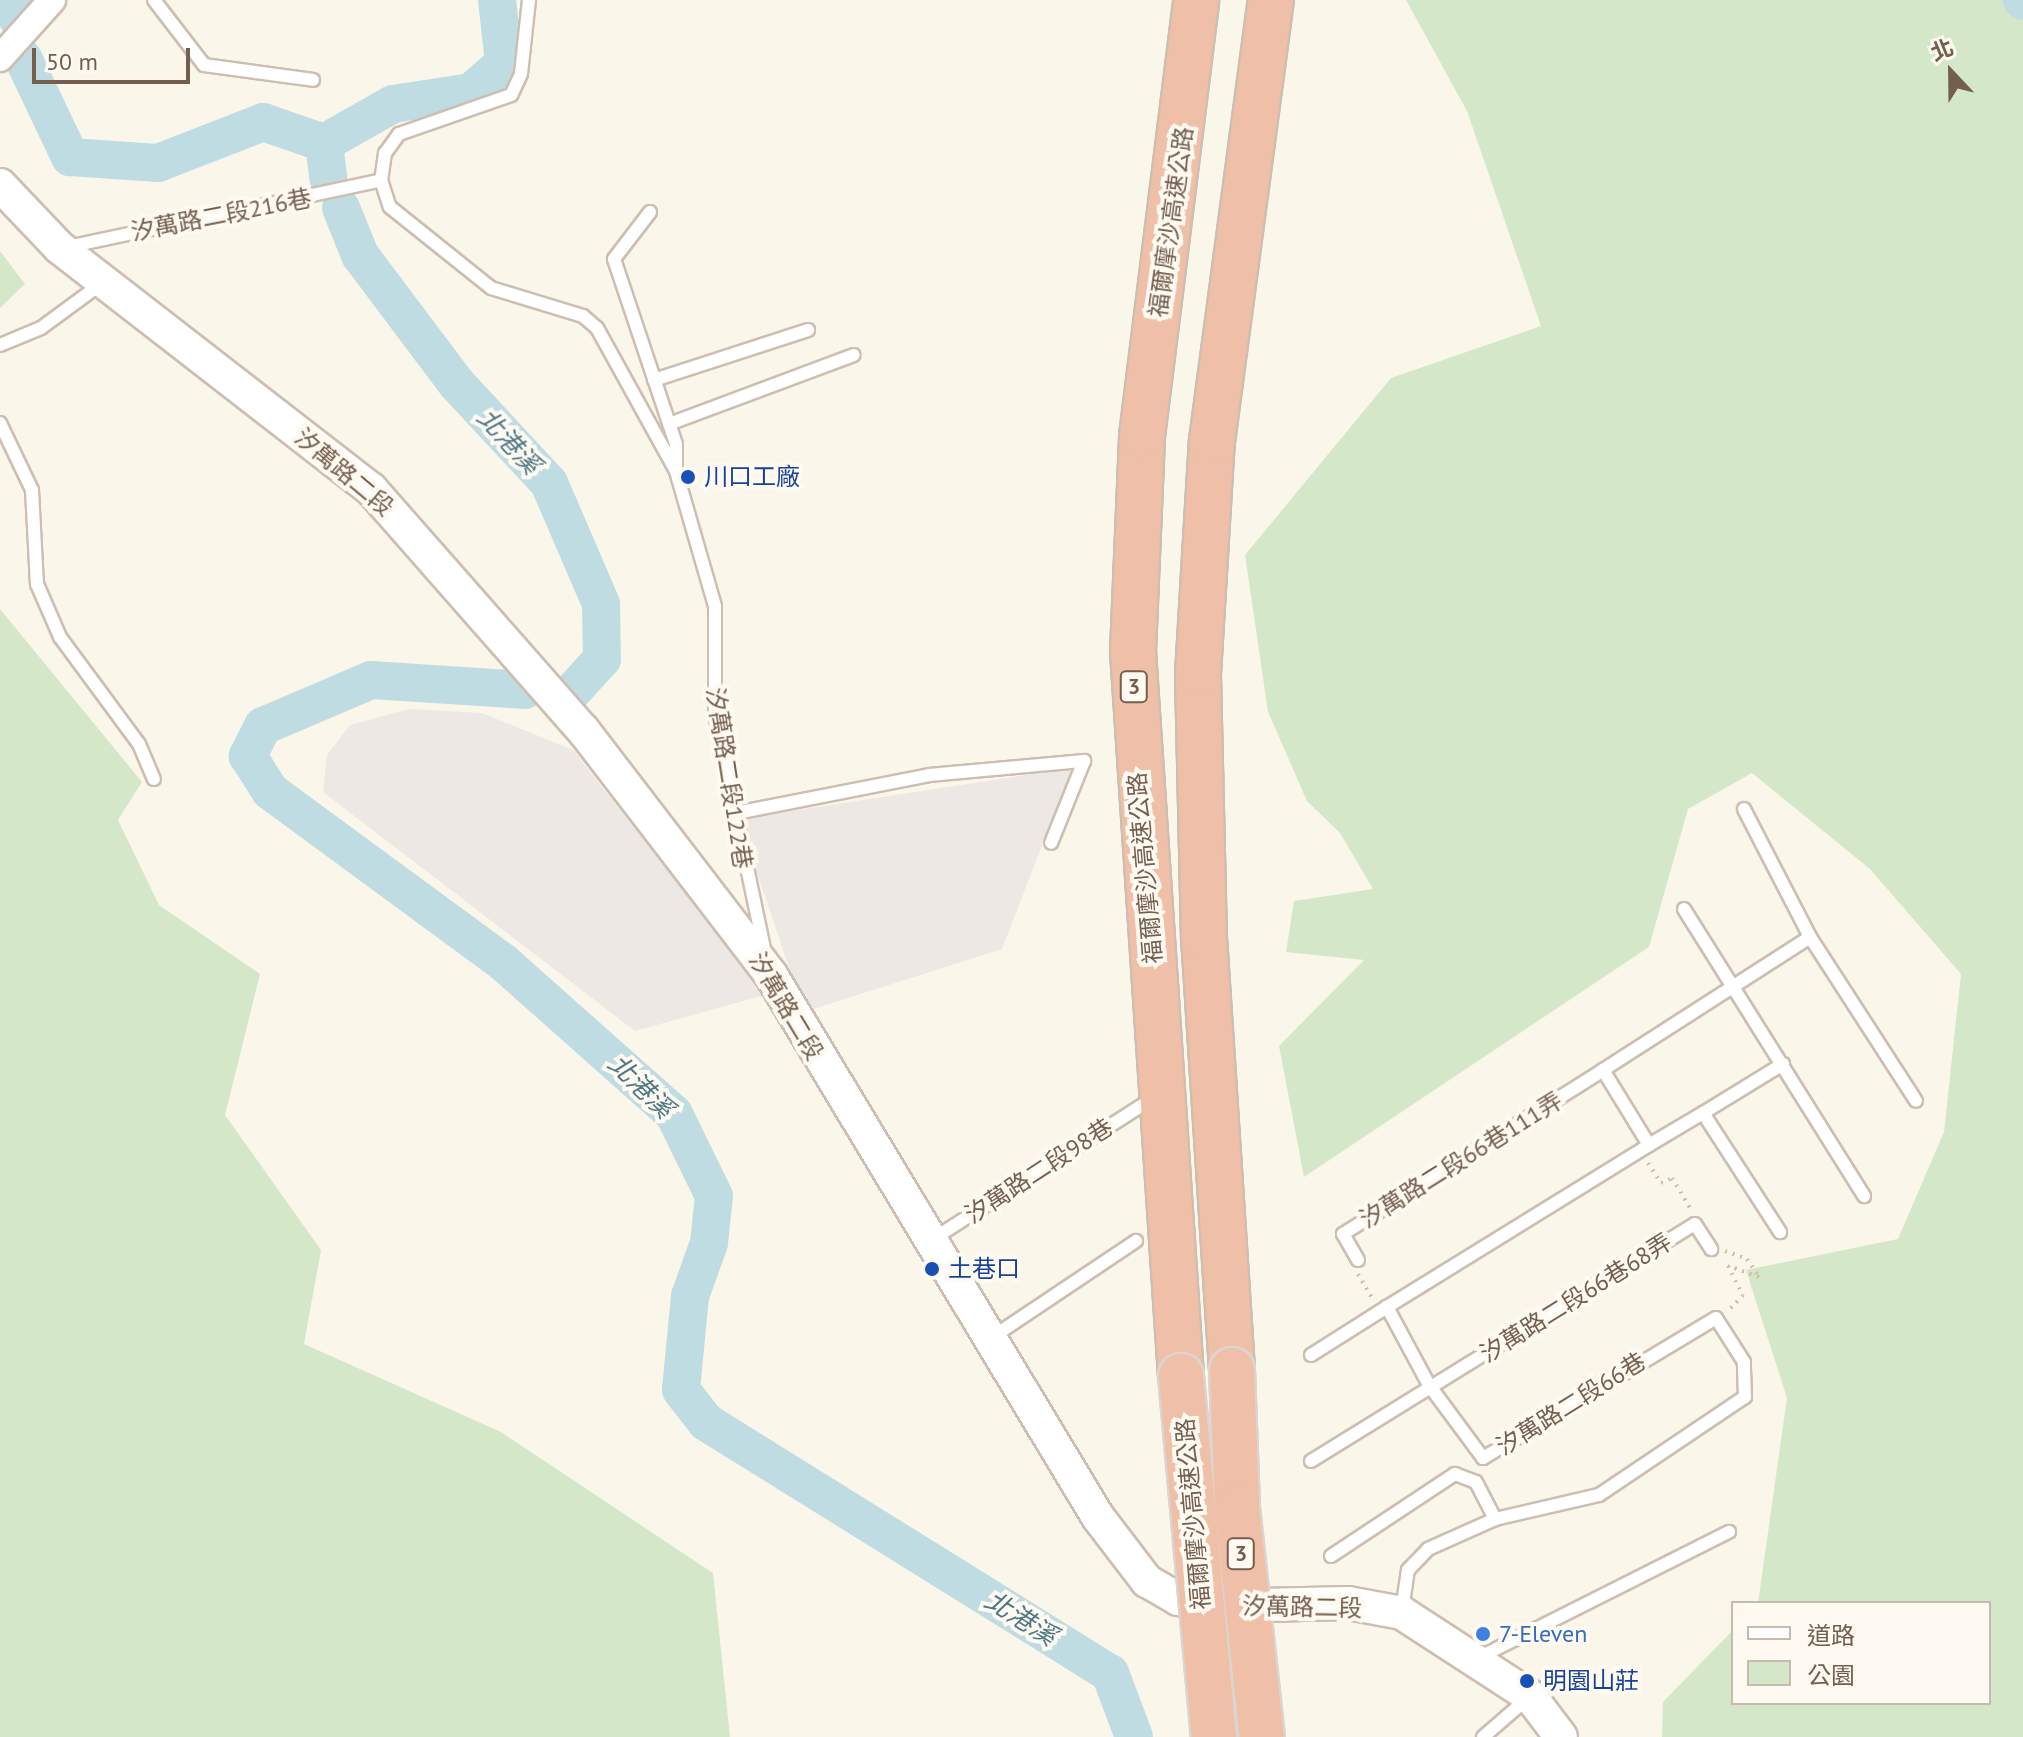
<!DOCTYPE html>
<meta charset="utf-8">
<style>
body{margin:0}
#map{position:relative;width:2023px;height:1737px;overflow:hidden;background:#fbf6ea;font-family:"PT Sans","Noto Sans TC",sans-serif}
div>[style]{position:absolute}
.industrial>*{inset:0;background:#ede8e3}
.green>*{inset:0;background:#d4e8c9}
.river>*{height:38px;margin:-19px;padding:0 19px;transform-origin:19px;border-radius:19px;background:#c0dce3}
.path>*{height:4px;margin-top:-2px;transform-origin:0;background:repeating-linear-gradient(90deg,#d3bba7 0 2px,transparent 0 8px)}
.roads{filter:drop-shadow(2px 0 #cdbeb1) drop-shadow(-2px 0 #cdbeb1) drop-shadow(0 2px #cdbeb1) drop-shadow(0 -2px #cdbeb1)}
.service>*{height:12px;margin:-6px;padding:0 6px;transform-origin:6px;border-radius:6px;background:#fff}
.minor>*{height:26px;margin:-13px;padding:0 13px;transform-origin:13px;border-radius:13px;background:#fff}
.tertiary>*{height:32px;margin:-16px;padding:0 16px;transform-origin:16px;border-radius:16px;background:#fff}
.motorway>*{height:44px;margin:-22px;padding:0 22px;transform-origin:22px;border-radius:22px;background:#f0bfa7}
.bridges{filter:drop-shadow(2px 0 #dbd5d1) drop-shadow(-2px 0 #dbd5d1) drop-shadow(0 2px #dbd5d1) drop-shadow(0 -2px #dbd5d1)}
.motorway-bridge>*{height:44px;margin:-22px;padding:0 22px;transform-origin:22px;border-radius:22px;background:#f0bfa7}
.dots>*{width:22px;height:22px;translate:-50% -50%;box-sizing:border-box;border:4px solid #fef9f1;border-radius:50%}
span{translate:-50% -50%;white-space:nowrap;text-align:center;line-height:1.15;-webkit-text-stroke:8px #fef9f1;paint-order:stroke}
.shield-label span{padding:2px 6px;background:#fef9f1;border:2px solid;border-radius:6px;-webkit-text-stroke-width:0}
.shield-label{font-size:22px;color:#745f4f;font-weight:700}
.street-label{font-size:24px;color:#745f4f}
.transit-label{font-size:24px;color:#164399}
.left{translate:0 -50%;text-align:left}
.shop-label{font-size:24px;color:#366cbe}
.water-label{font-size:26px;color:#4b7885;font-style:italic}
.legend{position:absolute;left:1731px;top:1601px;width:260px;height:104px;box-sizing:border-box;background:#fef9f1;border:2px solid #c7bbb0;margin:0;padding:10px 14px;list-style:none;font-size:24px;color:#745f4f}
.legend li{display:flex;align-items:center;gap:16px;height:40px}
.legend b{width:40px;border:2px solid #c7bbb0}
.north{position:absolute;left:1911px;top:32px;width:80px;height:80px;-webkit-text-stroke:6px #fef9f1;paint-order:stroke;rotate:338deg;font-size:22px;font-weight:700;line-height:32px;text-align:center;color:#745f4f}
.north::after{content:'';display:block;margin:auto;width:28px;height:36px;background:#745f4f;clip-path:polygon(50% 0,100% 100%,50% 72%,0 100%)}
.scale{position:absolute;left:32px;top:48px;width:158px;height:36px;box-sizing:border-box;border:4px solid #745f4f;border-top:0;padding-left:10px;font-size:24px;line-height:28px;white-space:nowrap;color:#745f4f;-webkit-text-stroke:6px #fef9f1;paint-order:stroke}
</style>
<div id="map">
<div class="industrial">
<div style="clip-path:polygon(409px 709px,482px 713px,573px 750px,765px 995px,635px 1031px,323px 792px,327px 755px,350px 725px)"></div>
<div style="clip-path:polygon(1072px 768px,1002px 949px,804px 1012px,739px 819px)"></div>
</div>
<div class="green">
<div style="clip-path:polygon(1406px 0,2023px 0,2023px 1737px,1662px 1737px,1663px 1702px,1733px 1630px,1733px 1703px,1989px 1703px,1989px 1603px,1758px 1603px,1787px 1398px,1746px 1270px,1898px 1239px,1944px 1132px,1961px 974px,1870px 869px,1752px 773px,1688px 809px,1649px 947px,1304px 1177px,1279px 1046px,1364px 960px,1286px 952px,1294px 901px,1373px 889px,1340px 833px,1307px 801px,1268px 712px,1245px 555px,1391px 378px,1541px 326px,1467px 111px)"></div>
<div style="clip-path:polygon(0 251px,25px 284px,0 308px)"></div>
<div style="clip-path:polygon(0 609px,142px 782px,118px 820px,159px 905px,260px 974px,225px 1115px,321px 1250px,304px 1344px,501px 1432px,713px 1573px,730px 1737px,0 1737px)"></div>
</div>
<div class="river">
<div style="left:16px;top:0;width:18px;rotate:87deg"></div>
<div style="left:2022px;top:0;width:1px;rotate:45deg"></div>
<div style="left:23px;top:58px;width:110px;rotate:64.6deg"></div>
<div style="left:70px;top:157px;width:88px;rotate:3.9deg"></div>
<div style="left:158px;top:163px;width:113px;rotate:-21.3deg"></div>
<div style="left:263px;top:122px;width:65px;rotate:19deg"></div>
<div style="left:324px;top:143px;width:35px;rotate:83deg"></div>
<div style="left:324px;top:143px;width:79px;rotate:-29.5deg"></div>
<div style="left:393px;top:104px;width:79px;rotate:-8.7deg"></div>
<div style="left:471px;top:92px;width:44px;rotate:-41.3deg"></div>
<div style="left:504px;top:63px;width:63px;rotate:-96.3deg"></div>
<div style="left:341px;top:208px;width:51px;rotate:68deg"></div>
<div style="left:360px;top:255px;width:161px;rotate:53.1deg"></div>
<div style="left:457px;top:384px;width:135px;rotate:47.1deg"></div>
<div style="left:549px;top:483px;width:132px;rotate:66.7deg"></div>
<div style="left:601px;top:604px;width:55px;rotate:89deg"></div>
<div style="left:602px;top:659px;width:45px;rotate:132.3deg"></div>
<div style="left:525px;top:690px;width:154px;rotate:-176.3deg"></div>
<div style="left:371px;top:680px;width:117px;rotate:156.9deg"></div>
<div style="left:263px;top:726px;width:34px;rotate:117deg"></div>
<div style="left:248px;top:756px;width:41px;rotate:57.8deg"></div>
<div style="left:270px;top:791px;width:290px;rotate:36.3deg"></div>
<div style="left:504px;top:963px;width:227px;rotate:41.6deg"></div>
<div style="left:674px;top:1114px;width:91px;rotate:64deg"></div>
<div style="left:714px;top:1196px;width:47px;rotate:96.1deg"></div>
<div style="left:709px;top:1243px;width:56px;rotate:109.7deg"></div>
<div style="left:690px;top:1296px;width:94px;rotate:95.5deg"></div>
<div style="left:681px;top:1390px;width:41px;rotate:52deg"></div>
<div style="left:706px;top:1422px;width:476px;rotate:31.9deg"></div>
<div style="left:1110px;top:1673px;width:68px;rotate:69.4deg"></div>
</div>
<div class="path">
<div style="left:1648px;top:1163px;width:24px;rotate:57deg"></div>
<div style="left:1661px;top:1183px;width:12px;rotate:-24deg"></div>
<div style="left:1672px;top:1178px;width:39px;rotate:59deg"></div>
<div style="left:1725px;top:1251px;width:23px;rotate:20deg"></div>
<div style="left:1747px;top:1259px;width:22px;rotate:56deg"></div>
<div style="left:1759px;top:1277px;width:33px;rotate:-160deg"></div>
<div style="left:1728px;top:1266px;width:33px;rotate:63deg"></div>
<div style="left:1743px;top:1295px;width:19px;rotate:133deg"></div>
<div style="left:1358px;top:1274px;width:28px;rotate:60deg"></div>
</div>
<div class="roads">
<div class="service">
<div style="left:154px;top:0;width:82px;rotate:52.4deg"></div>
<div style="left:204px;top:65px;width:110px;rotate:7.8deg"></div>
<div style="left:529px;top:0;width:74px;rotate:96.2deg"></div>
<div style="left:521px;top:74px;width:23px;rotate:115deg"></div>
<div style="left:511px;top:95px;width:119px;rotate:160.8deg"></div>
<div style="left:399px;top:134px;width:24px;rotate:126deg"></div>
<div style="left:385px;top:153px;width:27px;rotate:98deg"></div>
<div style="left:381px;top:180px;width:28px;rotate:72deg"></div>
<div style="left:390px;top:207px;width:129px;rotate:38.7deg"></div>
<div style="left:491px;top:288px;width:96px;rotate:16.9deg"></div>
<div style="left:583px;top:316px;width:18px;rotate:41deg"></div>
<div style="left:597px;top:328px;width:163px;rotate:61.1deg"></div>
<div style="left:676px;top:471px;width:141px;rotate:73.9deg"></div>
<div style="left:715px;top:606px;width:108px;rotate:90deg"></div>
<div style="left:715px;top:714px;width:239px;rotate:78.2deg"></div>
<div style="left:650px;top:212px;width:59px;rotate:127.5deg"></div>
<div style="left:614px;top:259px;width:195px;rotate:71.5deg"></div>
<div style="left:676px;top:444px;width:24px;rotate:90deg"></div>
<div style="left:67px;top:247px;width:321px;rotate:-12deg"></div>
<div style="left:0;top:345px;width:44px;rotate:-22.5deg"></div>
<div style="left:41px;top:328px;width:74px;rotate:-36.3deg"></div>
<div style="left:654px;top:380px;width:162px;rotate:-18deg"></div>
<div style="left:0;top:423px;width:74px;rotate:64.5deg"></div>
<div style="left:32px;top:490px;width:94px;rotate:87deg"></div>
<div style="left:37px;top:584px;width:58px;rotate:66.5deg"></div>
<div style="left:60px;top:637px;width:133px;rotate:53.6deg"></div>
<div style="left:139px;top:744px;width:38px;rotate:67deg"></div>
<div style="left:669px;top:424px;width:197px;rotate:-20.5deg"></div>
<div style="left:1744px;top:809px;width:144px;rotate:62.7deg"></div>
<div style="left:1810px;top:937px;width:195px;rotate:57.1deg"></div>
<div style="left:731px;top:814px;width:202px;rotate:-11.1deg"></div>
<div style="left:929px;top:775px;width:156px;rotate:-5.2deg"></div>
<div style="left:1084px;top:761px;width:88px;rotate:111.9deg"></div>
<div style="left:1684px;top:909px;width:339px;rotate:57.9deg"></div>
<div style="left:1703px;top:1113px;width:94px;rotate:-31.5deg"></div>
<div style="left:1649px;top:1145px;width:63px;rotate:-30.7deg"></div>
<div style="left:1703px;top:1113px;width:142px;rotate:57.1deg"></div>
<div style="left:933px;top:1239px;width:250px;rotate:-32.6deg"></div>
<div style="left:1358px;top:1260px;width:30px;rotate:-120deg"></div>
<div style="left:1343px;top:1234px;width:307px;rotate:-32.2deg"></div>
<div style="left:994px;top:1336px;width:171px;rotate:-33.8deg"></div>
<div style="left:1311px;top:1355px;width:90px;rotate:-32.3deg"></div>
<div style="left:1311px;top:1461px;width:451px;rotate:-31.7deg"></div>
<div style="left:1695px;top:1224px;width:30px;rotate:57deg"></div>
<div style="left:1331px;top:1556px;width:149px;rotate:-33.5deg"></div>
<div style="left:1455px;top:1474px;width:22px;rotate:21deg"></div>
<div style="left:1476px;top:1482px;width:42px;rotate:62.8deg"></div>
<div style="left:1402px;top:1610px;width:40px;rotate:-81.5deg"></div>
<div style="left:1408px;top:1570px;width:29px;rotate:-46deg"></div>
<div style="left:1428px;top:1549px;width:73px;rotate:-24.1deg"></div>
<div style="left:1495px;top:1519px;width:107px;rotate:-13deg"></div>
<div style="left:1599px;top:1495px;width:176px;rotate:-33.9deg"></div>
<div style="left:1745px;top:1397px;width:35px;rotate:-92deg"></div>
<div style="left:1744px;top:1362px;width:52px;rotate:-122.5deg"></div>
<div style="left:1716px;top:1318px;width:272px;rotate:149deg"></div>
<div style="left:1483px;top:1458px;width:91px;rotate:-126.5deg"></div>
<div style="left:1429px;top:1385px;width:89px;rotate:-118.3deg"></div>
<div style="left:1387px;top:1307px;width:308px;rotate:-31.7deg"></div>
<div style="left:1649px;top:1145px;width:88px;rotate:-121.5deg"></div>
<div style="left:1603px;top:1070px;width:246px;rotate:-32.7deg"></div>
<div style="left:1478px;top:1658px;width:281px;rotate:-26.7deg"></div>
<div style="left:1483px;top:1737px;width:60px;rotate:-40.9deg"></div>
</div>
<div class="minor">
<div style="left:0;top:58px;width:78px;rotate:-48.1deg"></div>
</div>
<div class="tertiary">
<div style="left:0;top:185px;width:87px;rotate:46.4deg"></div>
<div style="left:60px;top:248px;width:393px;rotate:37.8deg"></div>
<div style="left:371px;top:489px;width:321px;rotate:48.7deg"></div>
<div style="left:583px;top:730px;width:309px;rotate:52.5deg"></div>
<div style="left:771px;top:975px;width:633px;rotate:58.9deg"></div>
<div style="left:1098px;top:1517px;width:81px;rotate:52.6deg"></div>
<div style="left:1147px;top:1581px;width:36px;rotate:30deg"></div>
<div style="left:1178px;top:1599px;width:40px;rotate:10deg"></div>
<div style="left:1217px;top:1606px;width:131px;rotate:-1.3deg"></div>
<div style="left:1348px;top:1603px;width:55px;rotate:10.5deg"></div>
<div style="left:1402px;top:1613px;width:153px;rotate:33deg"></div>
<div style="left:1530px;top:1696px;width:51px;rotate:52.9deg"></div>
</div>
<div class="motorway">
<div style="left:1232px;top:1370px;width:431px;rotate:-93.7deg"></div>
<div style="left:1204px;top:940px;width:266px;rotate:-91.3deg"></div>
<div style="left:1198px;top:674px;width:233px;rotate:-86.6deg"></div>
<div style="left:1212px;top:441px;width:445px;rotate:-82.4deg"></div>
<div style="left:1181px;top:1376px;width:726px;rotate:-93.79deg"></div>
<div style="left:1133px;top:652px;width:216px;rotate:-87.6deg"></div>
<div style="left:1142px;top:436px;width:439px;rotate:-82.9deg"></div>
</div>
</div>
<div class="bridges">
<div class="motorway-bridge">
<div style="left:1232px;top:1370px;width:138px;rotate:87.9deg"></div>
<div style="left:1237px;top:1508px;width:230px;rotate:83.8deg"></div>
<div style="left:1181px;top:1376px;width:363px;rotate:84.8deg"></div>
</div>
</div>
<div class="dots">
<div style="left:688px;top:477px;background:#1a4fb4"></div>
<div style="left:932px;top:1269px;background:#1a4fb4"></div>
<div style="left:1483px;top:1634px;background:#3f7fe0"></div>
<div style="left:1527px;top:1681px;background:#1a4fb4"></div>
</div>
<div class="shield-label">
<span style="left:1134px;top:687px">3</span>
<span style="left:1241px;top:1554px">3</span>
</div>
<div class="street-label">
<span style="left:221px;top:215px;rotate:-11deg">汐萬路二段216巷</span>
<span style="left:1171px;top:222px;rotate:-82deg">福爾摩沙高速公路</span>
<span style="left:344px;top:472px;rotate:40deg">汐萬路二段</span>
<span style="left:729px;top:778px;rotate:81deg">汐萬路二段122巷</span>
<span style="left:1145px;top:868px;rotate:-95deg">福爾摩沙高速公路</span>
<span style="left:786px;top:1006px;rotate:59deg">汐萬路二段</span>
<span style="left:1461px;top:1160px;rotate:-32deg">汐萬路二段66巷111弄</span>
<span style="left:1039px;top:1171px;rotate:-33deg">汐萬路二段98巷</span>
<span style="left:1576px;top:1298px;rotate:-32deg">汐萬路二段66巷68弄</span>
<span style="left:1571px;top:1404px;rotate:-32deg">汐萬路二段66巷</span>
<span style="left:1193px;top:1514px;rotate:-95deg">福爾摩沙高速公路</span>
<span style="left:1302px;top:1607px;rotate:1deg">汐萬路二段</span>
</div>
<div class="transit-label">
<span class="left" style="left:704px;top:477px">川口工廠</span>
<span class="left" style="left:948px;top:1269px">土巷口</span>
<span class="left" style="left:1543px;top:1681px">明園山莊</span>
</div>
<div class="shop-label">
<span class="left" style="left:1499px;top:1634px">7-Eleven</span>
</div>
<div class="water-label">
<span style="left:509px;top:441px;rotate:47deg">北港溪</span>
<span style="left:641px;top:1086px;rotate:44deg">北港溪</span>
<span style="left:1021px;top:1618px;rotate:32deg">北港溪</span>
</div>
<ul class="legend">
<li><b style="height:10px;background:#fff"></b>道路</li>
<li><b style="height:22px;background:#d4e8c9"></b>公園</li>
</ul>
<div class="north">北</div>
<div class="scale">50 m</div>
</div>
